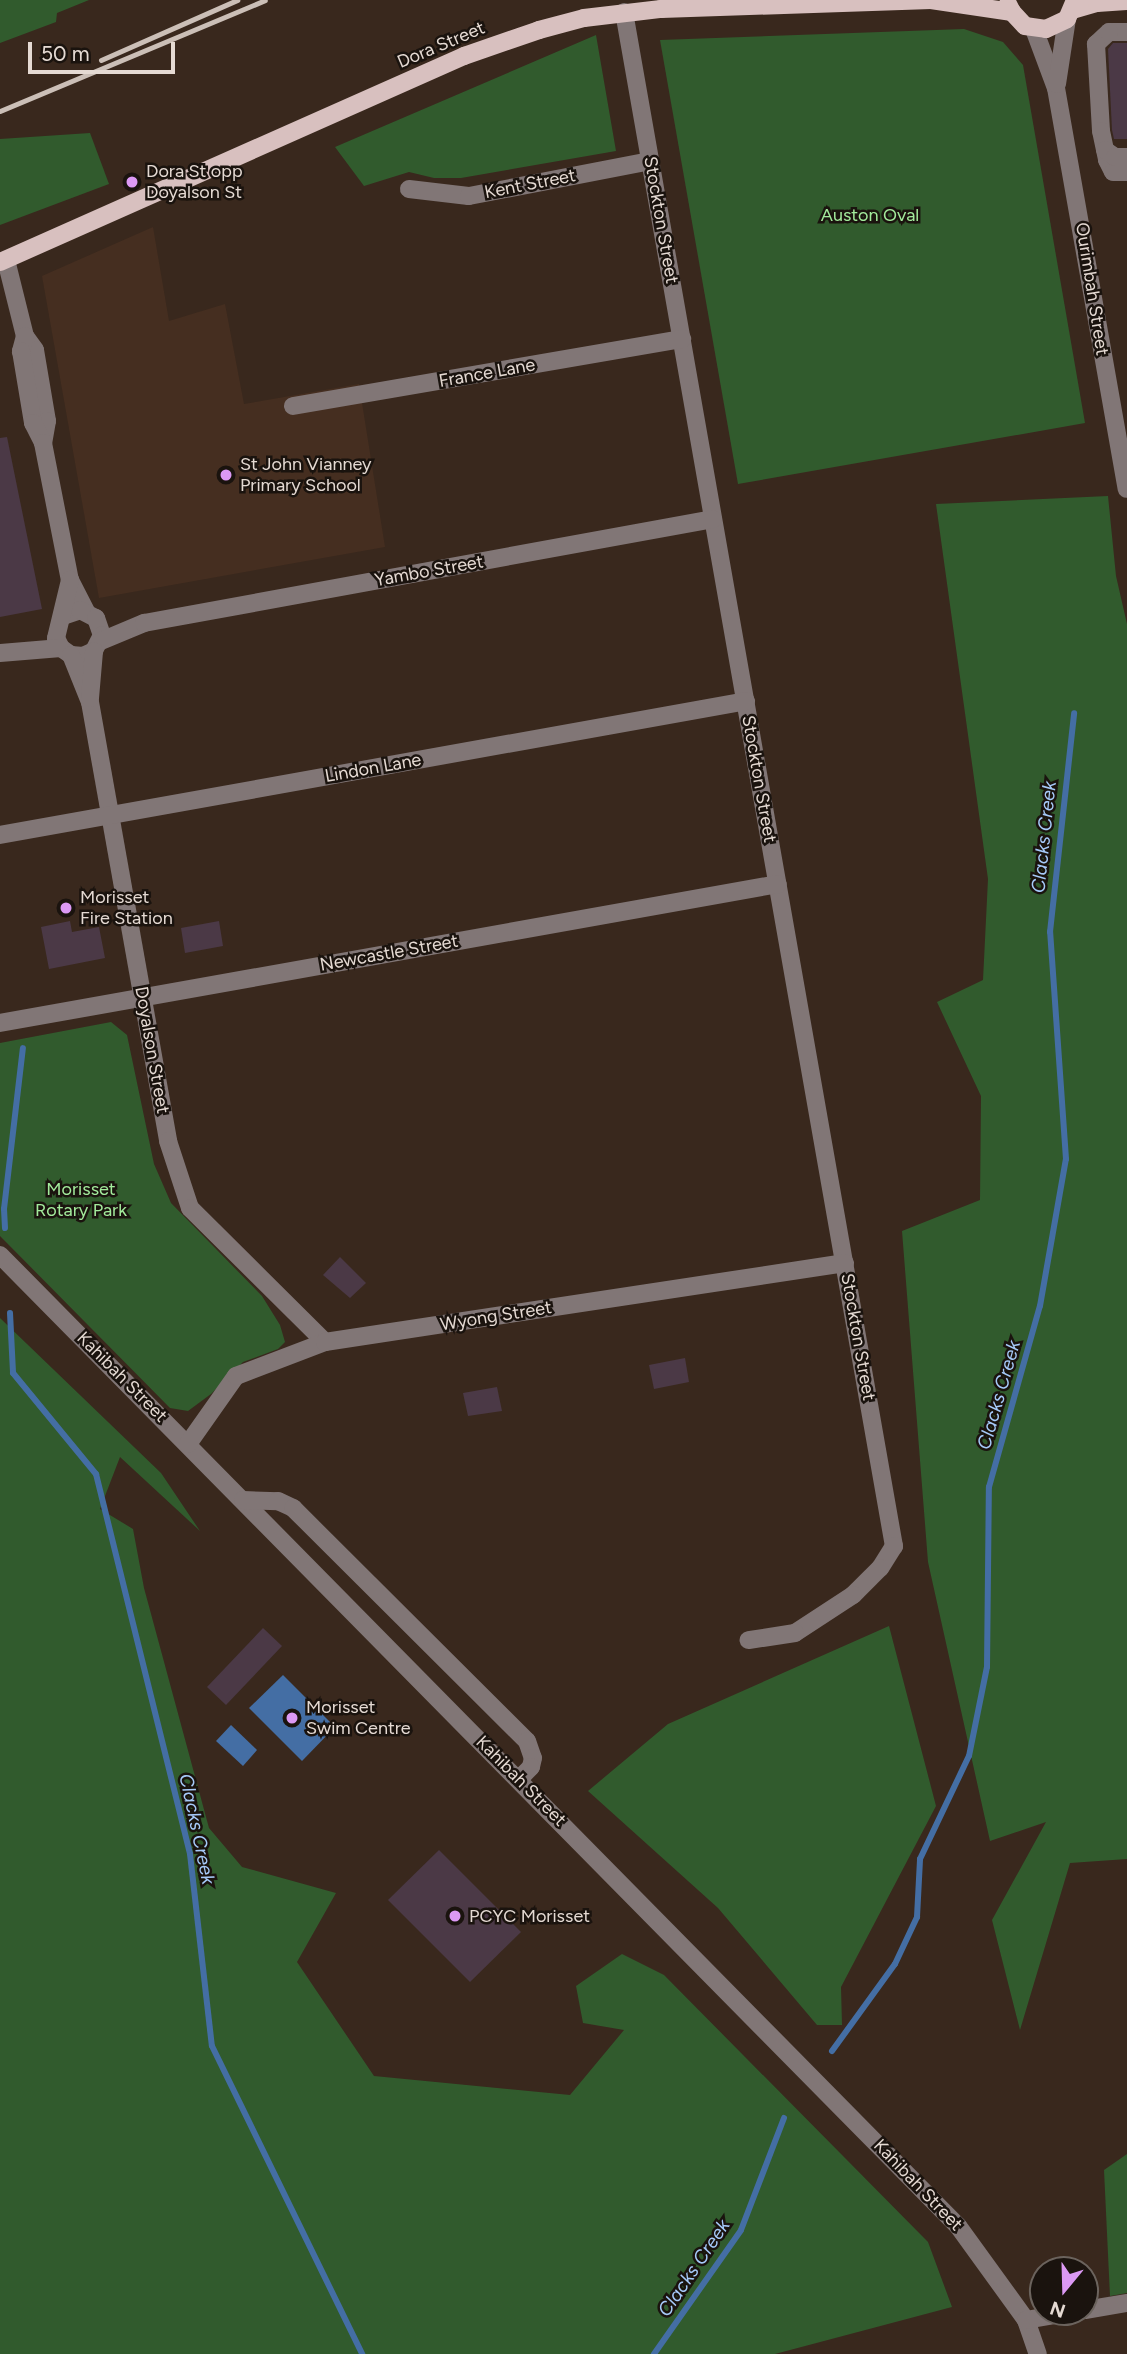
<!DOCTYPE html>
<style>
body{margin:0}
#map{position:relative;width:1127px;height:2354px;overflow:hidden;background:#39281d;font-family:Figtree,sans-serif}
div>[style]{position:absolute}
.built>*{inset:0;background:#452e20}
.green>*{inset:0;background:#315b2d}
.water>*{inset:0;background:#446ea4}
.stream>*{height:6px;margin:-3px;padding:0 3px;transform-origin:3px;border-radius:3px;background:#446ea4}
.building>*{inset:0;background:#4b3946}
.minor>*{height:18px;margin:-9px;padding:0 9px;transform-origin:9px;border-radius:9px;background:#817676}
.major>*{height:18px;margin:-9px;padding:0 9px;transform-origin:9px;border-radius:9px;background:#d8c0bf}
.rail>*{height:5px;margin:-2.5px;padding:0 2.5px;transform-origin:2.5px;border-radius:2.5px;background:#cbbfb7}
.dots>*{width:19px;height:19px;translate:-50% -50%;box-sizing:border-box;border:4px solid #1a130e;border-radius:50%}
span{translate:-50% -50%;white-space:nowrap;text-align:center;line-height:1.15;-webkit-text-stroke:5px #1a130e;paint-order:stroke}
.street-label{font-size:18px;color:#e5dad3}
.poi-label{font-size:18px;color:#e5dad3}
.left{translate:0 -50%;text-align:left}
.park-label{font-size:18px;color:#a3eb9c}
.water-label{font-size:19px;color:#a6caf9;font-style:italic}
.north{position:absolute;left:1029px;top:2256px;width:70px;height:70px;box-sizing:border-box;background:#1a130e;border:2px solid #6b635d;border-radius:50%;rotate:199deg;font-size:19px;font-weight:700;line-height:28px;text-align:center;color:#e5dad3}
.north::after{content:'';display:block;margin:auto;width:24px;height:32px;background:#dc99f4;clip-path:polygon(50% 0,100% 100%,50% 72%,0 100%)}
.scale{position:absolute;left:28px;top:42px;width:147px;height:32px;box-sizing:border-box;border:4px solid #e5dad3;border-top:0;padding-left:9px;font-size:21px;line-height:24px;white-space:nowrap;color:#e5dad3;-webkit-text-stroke:5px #1a130e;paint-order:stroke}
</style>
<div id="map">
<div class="built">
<div style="clip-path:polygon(153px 227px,169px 321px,225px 304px,244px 404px,359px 384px,385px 547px,99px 598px,42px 276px)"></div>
</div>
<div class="green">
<div style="clip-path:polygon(0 0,89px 0,57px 13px,56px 22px,0 43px)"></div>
<div style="clip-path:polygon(964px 29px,1003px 42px,1023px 65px,1085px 423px,738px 484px,660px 40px)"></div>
<div style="clip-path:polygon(596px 35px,616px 151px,461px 178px,434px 178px,409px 172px,364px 186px,335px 147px)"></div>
<div style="clip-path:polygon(90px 133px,109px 184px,0 225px,0 139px)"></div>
<div style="clip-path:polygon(1108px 496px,1116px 576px,1127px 624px,1127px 1859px,1070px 1863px,1020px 2030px,992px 1920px,1046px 1822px,990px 1841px,928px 1562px,902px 1231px,980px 1200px,981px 1096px,937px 1002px,983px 980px,988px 879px,936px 504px)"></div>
<div style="clip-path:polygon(111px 1022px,127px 1035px,154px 1164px,171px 1203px,262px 1296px,280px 1325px,285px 1342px,278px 1349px,243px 1362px,211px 1394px,188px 1411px,170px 1408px,0 1236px,0 1043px)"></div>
<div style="clip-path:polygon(0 1318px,161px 1473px,200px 1531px,120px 1457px,100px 1509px,133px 1529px,144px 1588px,209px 1828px,242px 1867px,336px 1893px,297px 1962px,374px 2076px,570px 2095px,624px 2030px,583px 2023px,576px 1986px,622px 1954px,664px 1975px,928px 2242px,952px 2307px,775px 2354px,0 2354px)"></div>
<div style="clip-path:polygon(889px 1626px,936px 1806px,841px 1987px,842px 2025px,817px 2025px,718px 1908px,588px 1791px,668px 1724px)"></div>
<div style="clip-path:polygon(1127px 2154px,1127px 2293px,1110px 2296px,1104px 2170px)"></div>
</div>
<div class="water">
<div style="clip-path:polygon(283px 1675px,335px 1727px,302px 1761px,249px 1708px)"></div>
<div style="clip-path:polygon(231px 1725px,257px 1750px,243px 1766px,216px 1741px)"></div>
</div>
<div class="stream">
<div style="left:5px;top:1228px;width:19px;rotate:-93deg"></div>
<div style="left:4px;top:1209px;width:162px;rotate:-83.3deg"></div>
<div style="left:10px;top:1313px;width:60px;rotate:87.1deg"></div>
<div style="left:13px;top:1373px;width:131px;rotate:50.6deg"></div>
<div style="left:96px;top:1474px;width:391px;rotate:76.1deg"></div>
<div style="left:190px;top:1854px;width:193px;rotate:83.5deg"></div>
<div style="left:212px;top:2046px;width:343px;rotate:64deg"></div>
<div style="left:832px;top:2051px;width:107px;rotate:-54.1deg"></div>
<div style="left:895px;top:1964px;width:52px;rotate:-64.9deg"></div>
<div style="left:917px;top:1917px;width:58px;rotate:-87deg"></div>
<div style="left:920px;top:1859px;width:114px;rotate:-64.6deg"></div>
<div style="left:969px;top:1756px;width:91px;rotate:-78.6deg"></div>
<div style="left:987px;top:1667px;width:180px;rotate:-89.4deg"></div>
<div style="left:989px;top:1487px;width:188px;rotate:-74.3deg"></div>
<div style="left:1040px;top:1306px;width:149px;rotate:-80deg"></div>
<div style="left:1066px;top:1159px;width:228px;rotate:-94deg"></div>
<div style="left:1050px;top:932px;width:220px;rotate:-83.7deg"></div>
<div style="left:654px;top:2354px;width:151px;rotate:-54.9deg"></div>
<div style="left:741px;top:2230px;width:120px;rotate:-69deg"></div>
</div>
<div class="building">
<div style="clip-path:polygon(1113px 43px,1127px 43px,1127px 139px,1114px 139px,1112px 130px,1108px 49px)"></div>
<div style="clip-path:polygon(7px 437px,42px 609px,0 617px,0 438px)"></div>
<div style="clip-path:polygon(70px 921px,72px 932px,99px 927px,105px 958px,49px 969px,41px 927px)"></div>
<div style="clip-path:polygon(219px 921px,223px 946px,185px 953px,181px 928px)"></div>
<div style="clip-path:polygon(340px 1257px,366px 1283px,350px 1298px,323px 1275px)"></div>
<div style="clip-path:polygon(685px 1358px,689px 1382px,654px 1389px,649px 1365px)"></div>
<div style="clip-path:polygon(497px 1387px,502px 1411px,468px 1416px,463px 1393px)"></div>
<div style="clip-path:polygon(263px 1628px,282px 1646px,226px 1705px,207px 1687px)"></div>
<div style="clip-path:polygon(439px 1850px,521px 1932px,470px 1982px,388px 1900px)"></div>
</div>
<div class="minor">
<div style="left:624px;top:12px;width:1558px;rotate:80.02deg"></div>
<div style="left:894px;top:1546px;width:26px;rotate:122deg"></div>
<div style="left:880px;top:1568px;width:38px;rotate:135deg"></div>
<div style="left:853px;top:1595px;width:69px;rotate:146.8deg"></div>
<div style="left:795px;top:1633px;width:47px;rotate:171.3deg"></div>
<div style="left:1034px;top:29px;width:63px;rotate:69.6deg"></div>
<div style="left:1056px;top:88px;width:407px;rotate:80deg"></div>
<div style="left:1127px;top:32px;width:18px;rotate:180deg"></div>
<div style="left:1109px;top:32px;width:18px;rotate:137deg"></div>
<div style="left:1096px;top:44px;width:87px;rotate:86.7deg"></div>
<div style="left:1101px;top:131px;width:30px;rotate:78deg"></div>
<div style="left:1107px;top:160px;width:13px;rotate:63deg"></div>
<div style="left:1113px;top:172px;width:14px"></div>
<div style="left:1057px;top:84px;width:66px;rotate:-81.3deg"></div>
<div style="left:1105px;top:150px;width:12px;rotate:35deg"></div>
<div style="left:1115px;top:157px;width:12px"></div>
<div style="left:409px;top:189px;width:60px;rotate:6.7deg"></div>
<div style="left:469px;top:196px;width:184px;rotate:-10.9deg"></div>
<div style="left:6px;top:260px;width:78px;rotate:76deg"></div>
<div style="left:25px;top:336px;width:17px;rotate:54deg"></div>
<div style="left:35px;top:350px;width:72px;rotate:80.4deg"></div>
<div style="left:47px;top:421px;width:22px;rotate:100deg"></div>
<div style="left:25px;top:336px;width:16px;rotate:105deg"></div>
<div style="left:21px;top:351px;width:73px;rotate:80.5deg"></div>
<div style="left:33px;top:423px;width:22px;rotate:63deg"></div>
<div style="left:43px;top:443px;width:140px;rotate:78.9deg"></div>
<div style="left:70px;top:580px;width:35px;rotate:63deg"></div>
<div style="left:293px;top:406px;width:395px;rotate:-9.8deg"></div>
<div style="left:63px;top:616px;width:18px;rotate:-19deg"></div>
<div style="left:80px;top:610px;width:18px;rotate:27deg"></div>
<div style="left:96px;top:618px;width:18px;rotate:71deg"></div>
<div style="left:102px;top:635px;width:18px;rotate:117deg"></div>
<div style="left:94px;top:651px;width:12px;rotate:156deg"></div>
<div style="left:83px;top:656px;width:12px;rotate:-175deg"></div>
<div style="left:71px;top:655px;width:12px;rotate:-145deg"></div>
<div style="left:61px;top:648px;width:11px;rotate:-117deg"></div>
<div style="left:56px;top:638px;width:60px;rotate:-76.4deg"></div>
<div style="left:101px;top:641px;width:47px;rotate:-22.7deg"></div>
<div style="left:144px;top:623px;width:578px;rotate:-10.36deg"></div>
<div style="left:0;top:653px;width:61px;rotate:-4.7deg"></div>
<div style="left:71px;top:655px;width:51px;rotate:68deg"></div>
<div style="left:90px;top:702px;width:446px;rotate:79.9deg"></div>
<div style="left:168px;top:1141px;width:71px;rotate:71.8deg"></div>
<div style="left:190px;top:1208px;width:190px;rotate:44.8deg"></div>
<div style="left:90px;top:698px;width:47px;rotate:-85.1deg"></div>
<div style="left:0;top:835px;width:758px;rotate:-10.18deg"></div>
<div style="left:0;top:1023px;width:790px;rotate:-10.13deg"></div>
<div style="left:0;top:1255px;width:1364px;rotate:45.39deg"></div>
<div style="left:958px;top:2226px;width:116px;rotate:54.1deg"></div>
<div style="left:1026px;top:2320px;width:36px;rotate:71deg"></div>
<div style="left:188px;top:1444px;width:83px;rotate:-54.8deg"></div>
<div style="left:236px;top:1376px;width:95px;rotate:-20.9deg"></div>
<div style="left:325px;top:1342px;width:526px;rotate:-8.64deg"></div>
<div style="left:243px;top:1500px;width:35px;rotate:2deg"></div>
<div style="left:278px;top:1501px;width:17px;rotate:25deg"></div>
<div style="left:293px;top:1508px;width:330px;rotate:44.9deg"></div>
<div style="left:527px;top:1741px;width:18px;rotate:71deg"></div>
<div style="left:533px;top:1758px;width:9px;rotate:103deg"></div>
<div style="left:531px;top:1767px;width:17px;rotate:135deg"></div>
<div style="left:1085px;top:2310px;width:43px;rotate:-9.5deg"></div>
<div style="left:1026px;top:2320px;width:47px;rotate:-9.9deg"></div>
</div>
<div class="major">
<div style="left:1008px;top:4px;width:9px;rotate:63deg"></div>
<div style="left:1012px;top:12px;width:19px;rotate:47deg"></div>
<div style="left:1025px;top:26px;width:21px;rotate:8deg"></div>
<div style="left:1046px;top:29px;width:23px;rotate:-25deg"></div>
<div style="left:1067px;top:19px;width:21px;rotate:-67deg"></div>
<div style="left:1072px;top:10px;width:26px;rotate:-16deg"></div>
<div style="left:1097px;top:3px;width:30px;rotate:-4deg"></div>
<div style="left:0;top:262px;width:508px;rotate:-23.94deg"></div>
<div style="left:464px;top:56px;width:79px;rotate:-19.1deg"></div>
<div style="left:539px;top:30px;width:47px;rotate:-14.9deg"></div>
<div style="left:584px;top:18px;width:78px;rotate:-6.7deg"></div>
<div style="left:661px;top:9px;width:270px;rotate:-1.9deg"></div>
<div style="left:931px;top:0;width:82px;rotate:8.4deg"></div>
</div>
<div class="rail">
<div style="left:101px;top:60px;width:149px;rotate:-23.8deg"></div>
<div style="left:0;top:111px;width:287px;rotate:-22.7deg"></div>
</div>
<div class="dots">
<div style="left:132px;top:182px;background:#dc99f4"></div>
<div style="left:226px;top:475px;background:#dc99f4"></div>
<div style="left:66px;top:908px;background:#dc99f4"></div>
<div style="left:292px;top:1718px;background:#dc99f4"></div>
<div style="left:455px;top:1916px;background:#dc99f4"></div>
</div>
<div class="street-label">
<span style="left:441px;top:45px;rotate:-23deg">Dora Street</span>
<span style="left:530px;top:184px;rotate:-11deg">Kent Street</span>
<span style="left:661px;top:220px;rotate:80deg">Stockton Street</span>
<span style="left:1092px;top:289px;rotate:81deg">Ourimbah Street</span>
<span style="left:487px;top:373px;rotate:-10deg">France Lane</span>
<span style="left:429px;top:571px;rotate:-10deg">Yambo Street</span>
<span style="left:373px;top:768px;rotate:-10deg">Lindon Lane</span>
<span style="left:759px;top:779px;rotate:80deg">Stockton Street</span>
<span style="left:389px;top:953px;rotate:-10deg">Newcastle Street</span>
<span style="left:152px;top:1050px;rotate:80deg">Doyalson Street</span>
<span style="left:496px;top:1316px;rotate:-9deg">Wyong Street</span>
<span style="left:858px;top:1337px;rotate:80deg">Stockton Street</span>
<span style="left:122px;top:1377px;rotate:45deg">Kahibah Street</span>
<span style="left:521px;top:1781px;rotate:45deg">Kahibah Street</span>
<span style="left:918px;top:2185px;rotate:46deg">Kahibah Street</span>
</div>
<div class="poi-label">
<span class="left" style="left:146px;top:182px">Dora St opp<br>Doyalson St</span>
<span class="left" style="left:240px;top:475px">St John Vianney<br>Primary School</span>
<span class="left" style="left:80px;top:908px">Morisset<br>Fire Station</span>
<span class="left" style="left:306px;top:1718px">Morisset<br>Swim Centre</span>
<span class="left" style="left:469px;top:1916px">PCYC Morisset</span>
</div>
<div class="park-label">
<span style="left:870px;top:215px">Auston Oval</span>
<span style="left:81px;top:1200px">Morisset<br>Rotary Park</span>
</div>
<div class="water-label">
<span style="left:1044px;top:837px;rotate:-84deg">Clacks Creek</span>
<span style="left:999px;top:1395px;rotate:-74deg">Clacks Creek</span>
<span style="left:197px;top:1829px;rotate:78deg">Clacks Creek</span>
<span style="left:694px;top:2268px;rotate:-56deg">Clacks Creek</span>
</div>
<div class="north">N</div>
<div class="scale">50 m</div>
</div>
